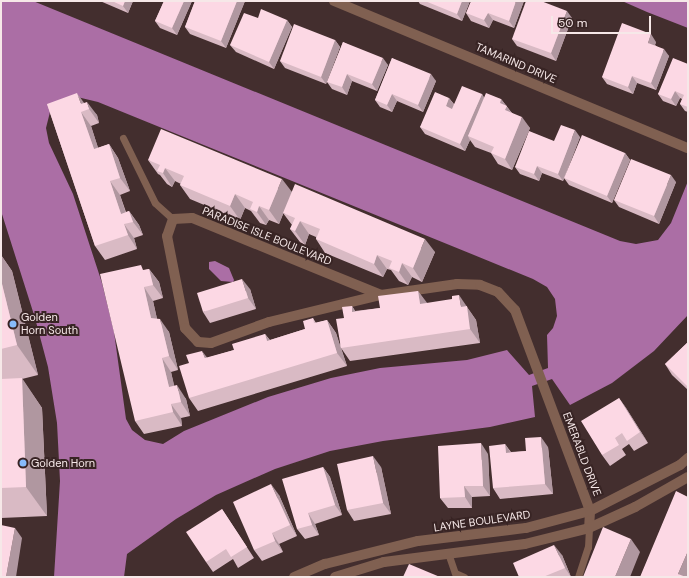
<!DOCTYPE html>
<style>
body{margin:0}
#map{position:relative;width:689px;height:578px;overflow:hidden;background:#432e2e;font-family:"DM Sans",sans-serif}
div>[style]{position:absolute}
.water>*{inset:0;background:#ab6ea5}
.lane>*{height:7px;margin:-3.5px;padding:0 3.5px;transform-origin:3.5px;border-radius:3.5px;background:#806051}
.street>*{height:10px;margin:-5px;padding:0 5px;transform-origin:5px;border-radius:5px;background:#806051}
.wall>*{inset:0;background:#d9bac4}
.shaded-wall>*{inset:0;background:#b097a0}
.building>*{inset:0;background:#fcd8e4}
.dots>*{width:11px;height:11px;translate:-50% -50%;box-sizing:border-box;border:2px solid #382424;border-radius:50%}
span{translate:-50% -50%;white-space:nowrap;text-align:center;line-height:1.15;-webkit-text-stroke:4px #382424;paint-order:stroke}
.street-label{font-size:11px;color:#f6e8e8}
.poi-label{font-size:11px;color:#f6e8e8}
.left{translate:0 -50%;text-align:left}
.frame{position:absolute;inset:0;border:2px solid #f6e8e8;pointer-events:none}
.scale{position:absolute;left:551px;top:16px;width:100px;height:18px;box-sizing:border-box;border:2px solid #f6e8e8;border-top:0;padding-left:5px;font-size:12px;line-height:14px;white-space:nowrap;color:#f6e8e8;-webkit-text-stroke:3px #382424;paint-order:stroke}
</style>
<div id="map">
<div class="water">
<div style="clip-path:polygon(evenodd,1px 1px,33px 1px,620px 241px,636px 244px,658px 240px,671px 223px,688px 181px,688px 315px,654px 351px,612px 383px,570px 405px,552px 379px,532px 386px,535px 417px,490px 427px,383px 441px,330px 451px,275px 469px,216px 495px,176px 519px,127px 554px,124px 577px,54px 577px,60px 481px,57px 423px,48px 367px,35px 318px,1px 211px,1px 1px,73px 96px,98px 102px,533px 279px,547px 287px,555px 299px,557px 316px,553px 328px,547px 335px,548px 368px,529px 375px,507px 350px,467px 360px,380px 368px,331px 378px,268px 397px,184px 431px,163px 444px,145px 440px,132px 430px,126px 419px,114px 332px,102px 283px,73px 194px,49px 143px,46px 128px,50px 112px,73px 96px)"></div>
<div style="clip-path:polygon(622px 1px,688px 1px,688px 28px,647px 12px)"></div>
<div style="clip-path:polygon(215px 261px,229px 268px,234px 280px,233px 282px,221px 281px,209px 269px,209px 262px)"></div>
</div>
<div class="lane">
<div style="left:123px;top:138px;width:72px;rotate:63.8deg"></div>
<div style="left:155px;top:203px;width:24px;rotate:42deg"></div>
<div style="left:448px;top:553px;width:21px;rotate:71deg"></div>
<div style="left:455px;top:573px;width:10px;rotate:24deg"></div>
<div style="left:578px;top:577px;width:32px;rotate:-72deg"></div>
<div style="left:588px;top:547px;width:19px;rotate:-87deg"></div>
</div>
<div class="street">
<div style="left:334px;top:1px;width:383px;rotate:22.6deg"></div>
<div style="left:381px;top:295px;width:204px;rotate:-157.8deg"></div>
<div style="left:192px;top:218px;width:19px;rotate:177deg"></div>
<div style="left:173px;top:219px;width:18px;rotate:109deg"></div>
<div style="left:167px;top:236px;width:94px;rotate:78.9deg"></div>
<div style="left:185px;top:328px;width:19px;rotate:47deg"></div>
<div style="left:198px;top:342px;width:13px;rotate:4deg"></div>
<div style="left:211px;top:343px;width:62px;rotate:-19.9deg"></div>
<div style="left:269px;top:322px;width:115px;rotate:-13.6deg"></div>
<div style="left:381px;top:295px;width:77px;rotate:-8.2deg"></div>
<div style="left:457px;top:284px;width:23px;rotate:2deg"></div>
<div style="left:480px;top:285px;width:19px;rotate:21deg"></div>
<div style="left:498px;top:292px;width:25px;rotate:47deg"></div>
<div style="left:515px;top:310px;width:215px;rotate:69.5deg"></div>
<div style="left:590px;top:511px;width:17px;rotate:93deg"></div>
<div style="left:294px;top:577px;width:34px;rotate:-23deg"></div>
<div style="left:325px;top:564px;width:96px;rotate:-13.9deg"></div>
<div style="left:418px;top:541px;width:109px;rotate:-6.9deg"></div>
<div style="left:526px;top:528px;width:66px;rotate:-14.9deg"></div>
<div style="left:590px;top:511px;width:101px;rotate:-27.1deg"></div>
<div style="left:680px;top:465px;width:11px;rotate:-41deg"></div>
<div style="left:335px;top:577px;width:51px;rotate:-17deg"></div>
<div style="left:384px;top:562px;width:142px;rotate:-7.3deg"></div>
<div style="left:525px;top:544px;width:66px;rotate:-14deg"></div>
<div style="left:589px;top:528px;width:51px;rotate:-24.5deg"></div>
<div style="left:635px;top:507px;width:61px;rotate:-29.5deg"></div>
</div>
<div class="wall">
<div style="clip-path:polygon(100px 1px,133px 1px,128px 13px)"></div>
<div style="clip-path:polygon(164px 1px,192px 1px,177px 35px,160px 28px,155px 21px)"></div>
<div style="clip-path:polygon(195px 1px,245px 1px,226px 48px,190px 34px,185px 27px)"></div>
<div style="clip-path:polygon(418px 1px,470px 1px,462px 21px,420px 4px)"></div>
<div style="clip-path:polygon(524px 1px,514px 28px,493px 20px,489px 28px,471px 21px,466px 13px)"></div>
<div style="clip-path:polygon(572px 18px,556px 61px,517px 46px,512px 39px)"></div>
<div style="clip-path:polygon(287px 20px,292px 27px,274px 69px,236px 52px,230px 45px)"></div>
<div style="clip-path:polygon(335px 40px,340px 47px,326px 84px,285px 68px,280px 61px)"></div>
<div style="clip-path:polygon(343px 42px,388px 65px,377px 91px,352px 81px,347px 95px,332px 89px,327px 82px)"></div>
<div style="clip-path:polygon(656px 42px,655px 45px,669px 56px,656px 90px,637px 83px,633px 94px,607px 84px,602px 77px)"></div>
<div style="clip-path:polygon(392px 58px,436px 81px,423px 112px,397px 101px,392px 112px,380px 107px,375px 100px)"></div>
<div style="clip-path:polygon(688px 64px,688px 112px,685px 111px,680px 104px,682px 99px,680px 98px,676px 106px,663px 101px,658px 94px)"></div>
<div style="clip-path:polygon(482px 94px,484px 98px,501px 99px,512px 113px,530px 128px,512px 170px,498px 164px,491px 153px,475px 147px,470px 140px,465px 151px,425px 134px,420px 127px,449px 98px,454px 104px)"></div>
<div style="clip-path:polygon(84px 103px,97px 115px,99px 123px,91px 126px,98px 148px,109px 144px,118px 158px,130px 191px,120px 195px,126px 212px,129px 211px,139px 225px,143px 235px,134px 238px,137px 249px,105px 260px,95px 246px,47px 104px)"></div>
<div style="clip-path:polygon(580px 137px,563px 181px,542px 173px,539px 181px,520px 174px,515px 167px,554px 141px)"></div>
<div style="clip-path:polygon(625px 153px,630px 160px,612px 203px,569px 185px,564px 178px)"></div>
<div style="clip-path:polygon(148px 160px,292px 192px,279px 224px,269px 220px,266px 225px,260px 223px,251px 211px,245px 208px,240px 220px,190px 199px,180px 185px,181px 184px,175px 181px,172px 187px,167px 184px,160px 175px,158px 174px)"></div>
<div style="clip-path:polygon(676px 182px,659px 224px,619px 207px,614px 200px)"></div>
<div style="clip-path:polygon(283px 213px,435px 252px,422px 282px,412px 277px,408px 285px,399px 281px,391px 270px,387px 269px,383px 277px,325px 253px,316px 239px,316px 237px,309px 234px,305px 245px,300px 242px,290px 229px,292px 225px)"></div>
<div style="clip-path:polygon(1px 255px,12px 271px,38px 375px,22px 379px,42px 408px,47px 516px,1px 518px)"></div>
<div style="clip-path:polygon(149px 269px,159px 282px,163px 298px,153px 301px,157px 319px,169px 332px,178px 370px,171px 372px,174px 386px,186px 399px,190px 416px,181px 418px,182px 426px,144px 434px,135px 421px,145px 270px)"></div>
<div style="clip-path:polygon(250px 289px,256px 309px,210px 323px,203px 312px)"></div>
<div style="clip-path:polygon(418px 291px,426px 303px,466px 306px,476px 320px,480px 343px,350px 361px,341px 348px,347px 366px,198px 411px,189px 398px,207px 358px,234px 350px,265px 334px,270px 340px,305px 329px,313px 318px,316px 323px,327px 320px,336px 333px,340px 346px,344px 318px,352px 306px,355px 311px,380px 308px)"></div>
<div style="clip-path:polygon(688px 342px,688px 390px,672px 375px,665px 364px)"></div>
<div style="clip-path:polygon(619px 398px,626px 408px,648px 443px,634px 451px,629px 444px,622px 449px,626px 455px,610px 466px,602px 455px)"></div>
<div style="clip-path:polygon(505px 444px,511px 452px,526px 451px,548px 447px,553px 494px,500px 499px,493px 488px)"></div>
<div style="clip-path:polygon(488px 454px,490px 496px,472px 497px,472px 508px,448px 508px,440px 498px)"></div>
<div style="clip-path:polygon(323px 467px,330px 477px,342px 515px,315px 524px,319px 535px,305px 539px,297px 529px)"></div>
<div style="clip-path:polygon(381px 467px,391px 514px,354px 521px,347px 510px)"></div>
<div style="clip-path:polygon(279px 495px,297px 536px,279px 544px,283px 552px,262px 561px,254px 550px)"></div>
<div style="clip-path:polygon(222px 509px,254px 558px,238px 568px,233px 559px,213px 572px,206px 562px)"></div>
<div style="clip-path:polygon(562px 555px,571px 577px,519px 577px)"></div>
</div>
<div class="shaded-wall">
<div style="clip-path:polygon(125px 1px,133px 1px,128px 13px,123px 6px)"></div>
<div style="clip-path:polygon(184px 1px,192px 1px,177px 35px,172px 28px)"></div>
<div style="clip-path:polygon(237px 1px,245px 1px,226px 48px,221px 41px)"></div>
<div style="clip-path:polygon(462px 1px,470px 1px,462px 21px,457px 14px)"></div>
<div style="clip-path:polygon(516px 1px,524px 1px,514px 28px,509px 21px)"></div>
<div style="clip-path:polygon(567px 11px,572px 18px,556px 61px,551px 53px)"></div>
<div style="clip-path:polygon(488px 13px,493px 20px,489px 28px,484px 20px)"></div>
<div style="clip-path:polygon(287px 20px,292px 27px,274px 69px,269px 62px)"></div>
<div style="clip-path:polygon(651px 34px,656px 42px,653px 50px,648px 43px)"></div>
<div style="clip-path:polygon(335px 40px,340px 47px,326px 84px,321px 77px)"></div>
<div style="clip-path:polygon(664px 49px,669px 56px,656px 90px,651px 83px)"></div>
<div style="clip-path:polygon(383px 58px,388px 65px,377px 91px,372px 84px)"></div>
<div style="clip-path:polygon(347px 74px,352px 81px,347px 95px,342px 87px)"></div>
<div style="clip-path:polygon(431px 74px,436px 81px,423px 112px,418px 105px)"></div>
<div style="clip-path:polygon(632px 76px,637px 83px,633px 94px,628px 87px)"></div>
<div style="clip-path:polygon(675px 91px,680px 98px,676px 106px,671px 99px)"></div>
<div style="clip-path:polygon(77px 93px,87px 107px,81px 104px)"></div>
<div style="clip-path:polygon(392px 94px,397px 101px,392px 112px,387px 105px)"></div>
<div style="clip-path:polygon(482px 94px,487px 102px,468px 136px,470px 140px,465px 151px,460px 144px)"></div>
<div style="clip-path:polygon(449px 98px,454px 105px,451px 113px,446px 106px)"></div>
<div style="clip-path:polygon(501px 99px,514px 116px,512px 120px,500px 103px)"></div>
<div style="clip-path:polygon(87px 102px,97px 115px,99px 123px,89px 109px)"></div>
<div style="clip-path:polygon(81px 112px,91px 126px,103px 163px,94px 149px)"></div>
<div style="clip-path:polygon(522px 117px,530px 128px,512px 170px,505px 159px)"></div>
<div style="clip-path:polygon(575px 130px,580px 137px,563px 181px,558px 174px)"></div>
<div style="clip-path:polygon(109px 144px,118px 158px,130px 191px,120px 178px)"></div>
<div style="clip-path:polygon(625px 153px,630px 160px,612px 203px,607px 196px)"></div>
<div style="clip-path:polygon(537px 166px,542px 173px,539px 181px,534px 174px)"></div>
<div style="clip-path:polygon(165px 168px,175px 181px,172px 187px,163px 173px)"></div>
<div style="clip-path:polygon(671px 175px,676px 182px,659px 224px,654px 216px)"></div>
<div style="clip-path:polygon(282px 179px,292px 192px,279px 224px,269px 210px)"></div>
<div style="clip-path:polygon(110px 181px,120px 195px,129px 223px,121px 214px)"></div>
<div style="clip-path:polygon(235px 194px,245px 208px,240px 220px,230px 206px)"></div>
<div style="clip-path:polygon(259px 206px,269px 220px,266px 225px,257px 212px)"></div>
<div style="clip-path:polygon(129px 211px,139px 225px,143px 235px,133px 222px)"></div>
<div style="clip-path:polygon(300px 221px,309px 234px,305px 245px,295px 231px)"></div>
<div style="clip-path:polygon(124px 224px,134px 238px,137px 249px,128px 235px)"></div>
<div style="clip-path:polygon(425px 239px,435px 252px,422px 282px,413px 268px)"></div>
<div style="clip-path:polygon(1px 255px,12px 271px,38px 375px,17px 345px,1px 280px)"></div>
<div style="clip-path:polygon(377px 255px,387px 269px,383px 277px,374px 264px)"></div>
<div style="clip-path:polygon(402px 263px,412px 277px,408px 285px,399px 272px)"></div>
<div style="clip-path:polygon(149px 269px,159px 282px,163px 298px,153px 285px)"></div>
<div style="clip-path:polygon(242px 279px,250px 289px,256px 309px,248px 298px)"></div>
<div style="clip-path:polygon(144px 287px,153px 301px,160px 332px,151px 318px)"></div>
<div style="clip-path:polygon(418px 291px,428px 304px,420px 304px)"></div>
<div style="clip-path:polygon(459px 295px,476px 320px,480px 343px,470px 329px,461px 307px)"></div>
<div style="clip-path:polygon(352px 306px,361px 320px,352px 312px)"></div>
<div style="clip-path:polygon(160px 319px,169px 332px,178px 370px,169px 356px)"></div>
<div style="clip-path:polygon(327px 320px,336px 333px,347px 366px,337px 353px)"></div>
<div style="clip-path:polygon(265px 334px,275px 348px,267px 341px)"></div>
<div style="clip-path:polygon(202px 351px,212px 364px,205px 358px)"></div>
<div style="clip-path:polygon(162px 358px,171px 372px,178px 401px,169px 387px)"></div>
<div style="clip-path:polygon(22px 378px,42px 408px,47px 516px,26px 487px)"></div>
<div style="clip-path:polygon(177px 385px,186px 399px,190px 416px,181px 402px)"></div>
<div style="clip-path:polygon(619px 398px,626px 408px,648px 443px,640px 432px)"></div>
<div style="clip-path:polygon(171px 404px,181px 418px,182px 426px,173px 412px)"></div>
<div style="clip-path:polygon(541px 437px,548px 447px,553px 494px,545px 484px)"></div>
<div style="clip-path:polygon(481px 443px,488px 454px,490px 496px,483px 486px)"></div>
<div style="clip-path:polygon(505px 444px,512px 455px,506px 453px)"></div>
<div style="clip-path:polygon(373px 456px,381px 467px,391px 514px,383px 503px)"></div>
<div style="clip-path:polygon(323px 467px,330px 477px,342px 515px,335px 505px)"></div>
<div style="clip-path:polygon(271px 484px,279px 495px,297px 536px,290px 525px)"></div>
<div style="clip-path:polygon(464px 486px,472px 497px,472px 508px,465px 497px)"></div>
<div style="clip-path:polygon(308px 513px,315px 524px,319px 535px,312px 525px)"></div>
<div style="clip-path:polygon(15px 528px,22px 538px,16px 577px,6px 577px)"></div>
<div style="clip-path:polygon(272px 533px,279px 544px,283px 552px,275px 541px)"></div>
<div style="clip-path:polygon(631px 539px,640px 552px,630px 577px,615px 577px)"></div>
<div style="clip-path:polygon(554px 545px,562px 555px,571px 577px,565px 568px)"></div>
<div style="clip-path:polygon(688px 551px,688px 577px,680px 577px,678px 574px)"></div>
</div>
<div class="building">
<div style="clip-path:polygon(112px 1px,125px 1px,123px 6px)"></div>
<div style="clip-path:polygon(164px 1px,184px 1px,172px 28px,155px 21px)"></div>
<div style="clip-path:polygon(195px 1px,237px 1px,221px 41px,185px 27px)"></div>
<div style="clip-path:polygon(425px 1px,462px 1px,457px 14px)"></div>
<div style="clip-path:polygon(471px 1px,516px 1px,509px 21px,488px 13px,484px 20px,466px 13px)"></div>
<div style="clip-path:polygon(526px 1px,541px 1px,567px 11px,551px 53px,512px 39px)"></div>
<div style="clip-path:polygon(261px 9px,287px 20px,269px 62px,230px 45px,244px 13px,258px 18px)"></div>
<div style="clip-path:polygon(622px 23px,651px 34px,648px 43px,664px 49px,651px 83px,632px 76px,628px 87px,602px 77px)"></div>
<div style="clip-path:polygon(294px 24px,335px 40px,321px 77px,280px 61px)"></div>
<div style="clip-path:polygon(343px 42px,383px 58px,372px 84px,347px 74px,342px 87px,327px 82px)"></div>
<div style="clip-path:polygon(392px 58px,431px 74px,418px 105px,392px 94px,387px 105px,375px 100px)"></div>
<div style="clip-path:polygon(673px 58px,688px 64px,688px 107px,680px 104px,684px 95px,675px 91px,671px 99px,658px 94px)"></div>
<div style="clip-path:polygon(462px 86px,482px 94px,460px 144px,420px 127px,435px 92px,449px 98px,446px 106px,452px 109px)"></div>
<div style="clip-path:polygon(77px 93px,81px 104px,87px 102px,89px 109px,81px 112px,94px 149px,109px 144px,120px 178px,110px 181px,121px 214px,129px 211px,133px 222px,124px 224px,128px 235px,95px 246px,47px 104px)"></div>
<div style="clip-path:polygon(486px 93px,501px 99px,500px 103px,507px 106px,505px 110px,522px 117px,505px 159px,491px 153px,494px 147px,468px 136px)"></div>
<div style="clip-path:polygon(561px 125px,575px 130px,558px 174px,537px 166px,534px 174px,515px 167px,529px 131px,554px 141px)"></div>
<div style="clip-path:polygon(161px 129px,282px 179px,269px 210px,259px 206px,257px 212px,250px 209px,253px 202px,235px 194px,230px 206px,180px 185px,184px 176px,165px 168px,163px 173px,157px 171px,160px 165px,148px 160px)"></div>
<div style="clip-path:polygon(582px 135px,625px 153px,607px 196px,564px 178px)"></div>
<div style="clip-path:polygon(631px 159px,671px 175px,654px 216px,614px 200px)"></div>
<div style="clip-path:polygon(295px 184px,425px 239px,413px 268px,402px 263px,399px 272px,389px 268px,392px 261px,377px 255px,374px 264px,316px 239px,320px 229px,300px 221px,295px 231px,290px 229px,295px 218px,283px 213px)"></div>
<div style="clip-path:polygon(141px 265px,143px 270px,149px 269px,153px 285px,144px 287px,151px 318px,160px 319px,169px 356px,162px 358px,169px 387px,177px 385px,181px 402px,171px 404px,173px 412px,135px 421px,100px 274px)"></div>
<div style="clip-path:polygon(242px 279px,248px 298px,203px 312px,197px 293px)"></div>
<div style="clip-path:polygon(1px 280px,17px 345px,1px 349px)"></div>
<div style="clip-path:polygon(418px 291px,420px 304px,452px 299px,452px 296px,459px 295px,461px 307px,467px 306px,470px 329px,341px 348px,336px 319px,344px 318px,342px 307px,352px 306px,352px 312px,380px 308px,378px 296px)"></div>
<div style="clip-path:polygon(313px 318px,314px 323px,327px 320px,337px 353px,189px 398px,179px 366px,189px 363px,186px 355px,202px 351px,205px 358px,234px 350px,232px 344px,265px 334px,267px 341px,305px 329px,303px 321px)"></div>
<div style="clip-path:polygon(688px 342px,688px 387px,665px 364px)"></div>
<div style="clip-path:polygon(22px 378px,26px 487px,1px 488px,1px 379px)"></div>
<div style="clip-path:polygon(619px 398px,640px 432px,627px 441px,622px 433px,615px 438px,619px 445px,602px 455px,581px 421px)"></div>
<div style="clip-path:polygon(541px 437px,545px 484px,493px 488px,489px 446px,505px 444px,506px 453px,526px 451px,525px 438px)"></div>
<div style="clip-path:polygon(481px 443px,483px 486px,464px 486px,465px 497px,440px 498px,438px 446px)"></div>
<div style="clip-path:polygon(373px 456px,383px 503px,347px 510px,337px 464px)"></div>
<div style="clip-path:polygon(323px 467px,335px 505px,308px 513px,312px 525px,297px 529px,282px 479px)"></div>
<div style="clip-path:polygon(271px 484px,290px 525px,272px 533px,275px 541px,254px 550px,233px 502px)"></div>
<div style="clip-path:polygon(676px 491px,688px 497px,688px 551px,678px 574px,686px 577px,640px 577px)"></div>
<div style="clip-path:polygon(222px 509px,247px 547px,231px 557px,226px 549px,206px 562px,186px 532px)"></div>
<div style="clip-path:polygon(1px 525px,15px 528px,6px 577px,1px 577px)"></div>
<div style="clip-path:polygon(603px 527px,631px 539px,615px 577px,583px 577px)"></div>
<div style="clip-path:polygon(554px 545px,565px 568px,543px 577px,519px 577px,513px 563px)"></div>
<div style="clip-path:polygon(409px 564px,440px 577px,403px 577px)"></div>
</div>
<div class="dots">
<div style="left:13px;top:324px;background:#87bbfb"></div>
<div style="left:23px;top:463px;background:#87bbfb"></div>
</div>
<div class="street-label">
<span style="left:516px;top:63px;rotate:23deg">TAMARIND DRIVE</span>
<span style="left:267px;top:236px;rotate:22deg">PARADISE ISLE BOULEVARD</span>
<span style="left:582px;top:454px;rotate:69deg">EMERABLD DRIVE</span>
<span style="left:482px;top:521px;rotate:-8deg">LAYNE BOULEVARD</span>
</div>
<div class="poi-label">
<span class="left" style="left:21px;top:324px">Golden<br>Horn South</span>
<span class="left" style="left:31px;top:463px">Golden Horn</span>
</div>
<div class="frame"></div>
<div class="scale">50 m</div>
</div>
